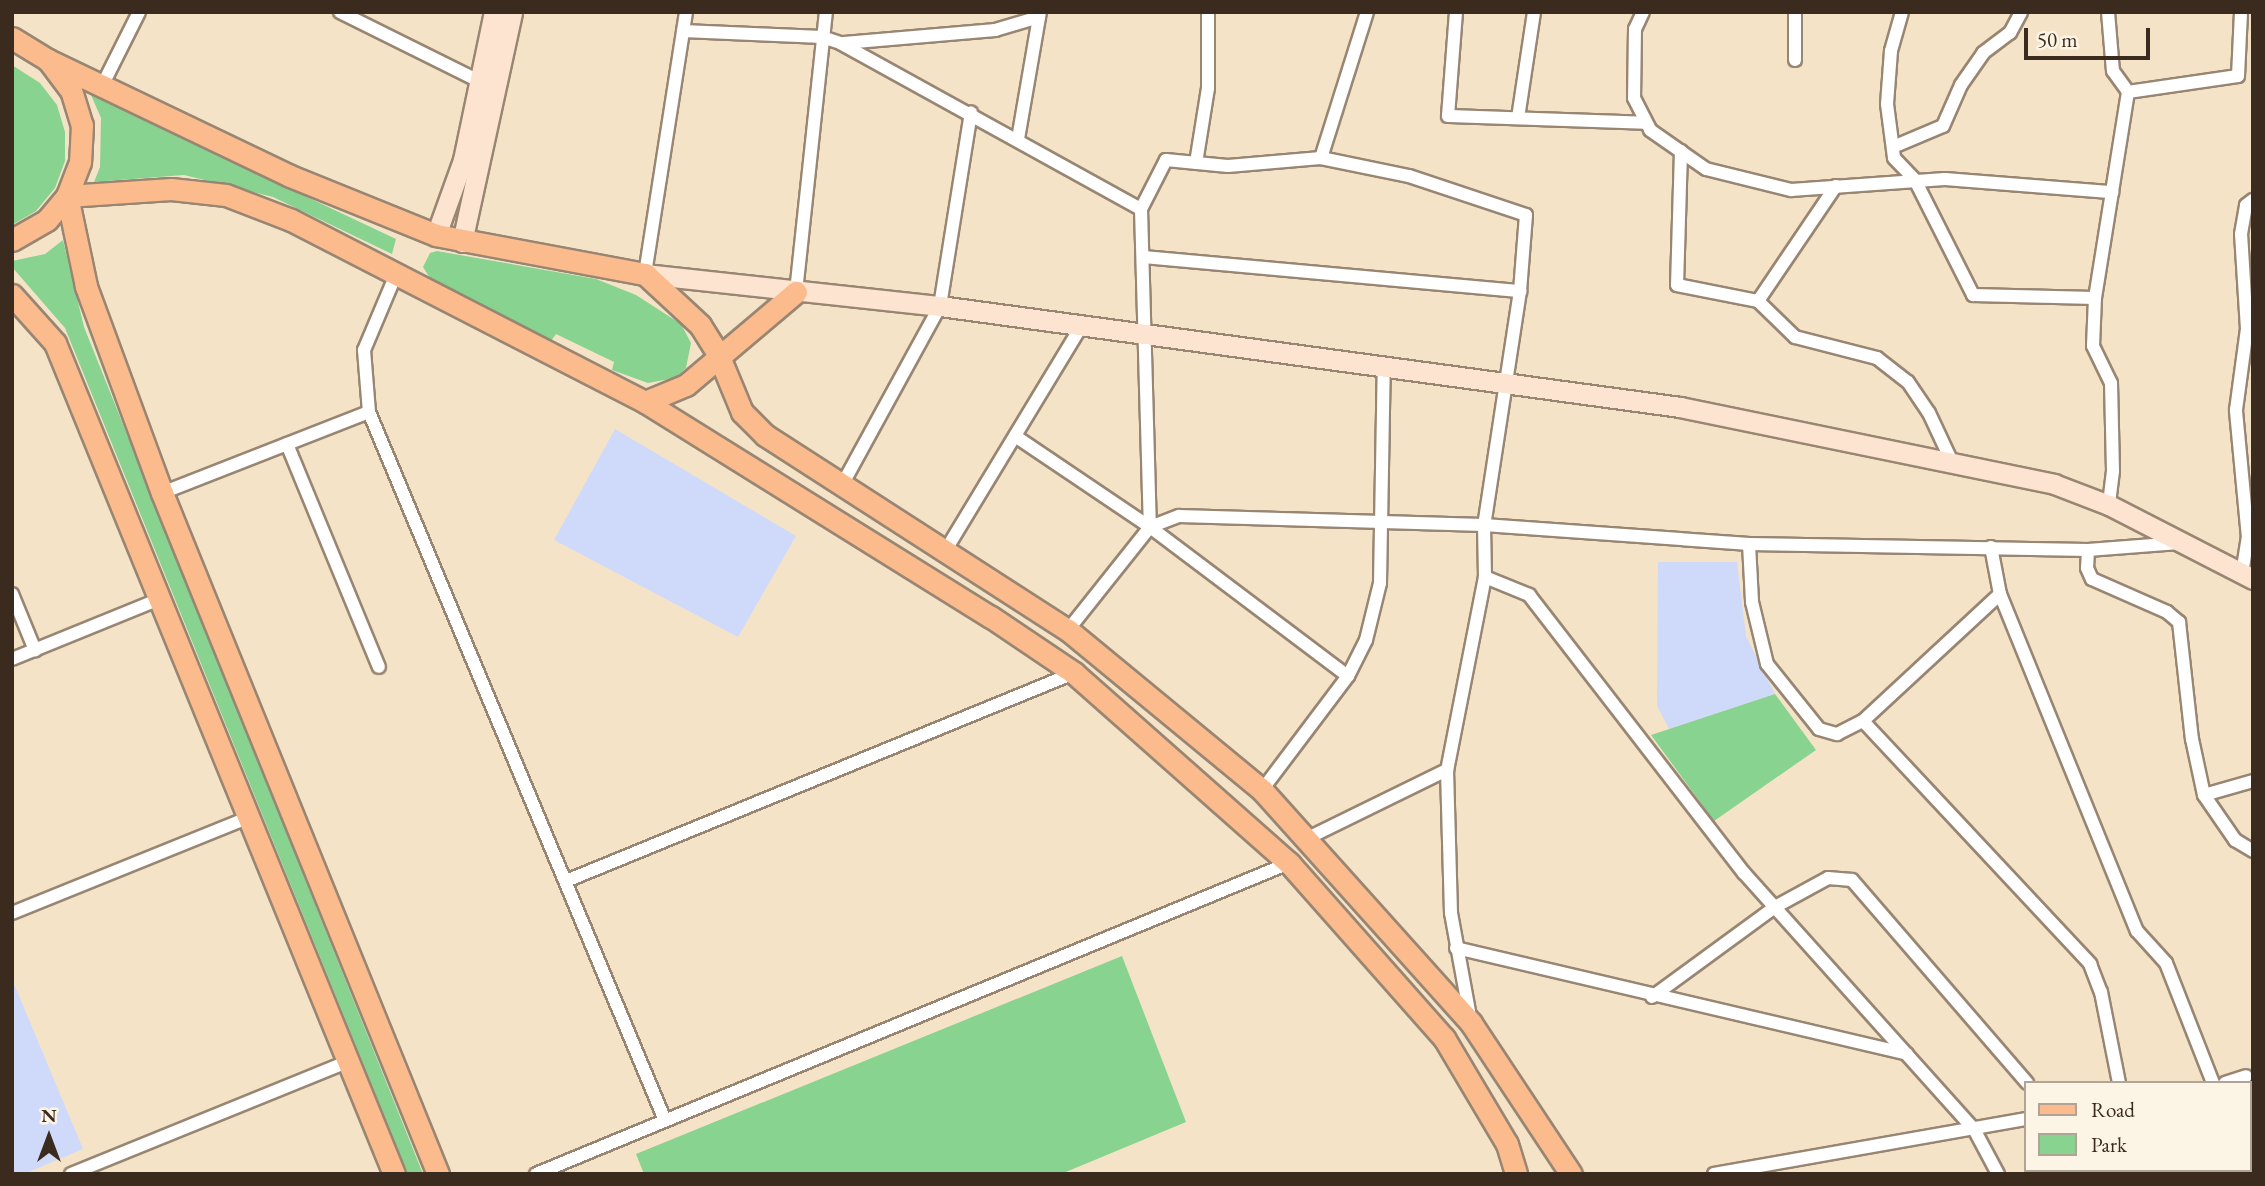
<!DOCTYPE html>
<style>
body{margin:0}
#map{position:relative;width:2265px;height:1186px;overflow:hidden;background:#f5e3c8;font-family:"EB Garamond",serif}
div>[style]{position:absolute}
.built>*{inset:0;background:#cfdafa}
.green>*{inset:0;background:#88d390}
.roads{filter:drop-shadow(2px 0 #988673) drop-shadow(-2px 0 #988673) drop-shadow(0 2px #988673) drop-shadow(0 -2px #988673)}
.street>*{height:12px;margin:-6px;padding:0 6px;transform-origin:6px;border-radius:6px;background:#fff}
.secondary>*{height:19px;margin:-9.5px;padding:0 9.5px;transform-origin:9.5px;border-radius:9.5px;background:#fde4d1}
.primary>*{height:21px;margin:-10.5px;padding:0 10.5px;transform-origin:10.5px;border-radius:10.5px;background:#fbbb8d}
span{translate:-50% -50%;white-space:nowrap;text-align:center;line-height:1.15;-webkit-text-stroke:5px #fcf5e5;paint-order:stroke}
.frame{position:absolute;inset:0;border:14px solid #3b2a1e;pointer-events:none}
.legend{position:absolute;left:2024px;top:1081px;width:228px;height:91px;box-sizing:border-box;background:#fcf5e5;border:2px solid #afa495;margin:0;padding:9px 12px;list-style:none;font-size:21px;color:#3b2a1e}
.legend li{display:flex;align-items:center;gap:14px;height:35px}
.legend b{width:35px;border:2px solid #afa495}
.north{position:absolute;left:14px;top:1102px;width:70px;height:70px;-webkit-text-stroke:5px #fcf5e5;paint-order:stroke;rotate:0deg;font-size:19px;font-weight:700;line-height:28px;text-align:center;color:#3b2a1e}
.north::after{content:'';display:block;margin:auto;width:24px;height:32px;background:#3b2a1e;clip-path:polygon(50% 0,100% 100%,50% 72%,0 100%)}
.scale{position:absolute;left:2024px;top:28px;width:126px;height:32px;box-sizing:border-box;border:4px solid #3b2a1e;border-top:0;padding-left:9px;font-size:21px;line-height:24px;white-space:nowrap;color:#3b2a1e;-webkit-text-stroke:5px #fcf5e5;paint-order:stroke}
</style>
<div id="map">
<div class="built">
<div style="clip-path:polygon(615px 429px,796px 536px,738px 637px,554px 540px)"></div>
<div style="clip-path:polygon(1658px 562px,1737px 562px,1746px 636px,1775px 694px,1669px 729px,1657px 706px)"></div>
<div style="clip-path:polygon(12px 979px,83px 1149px,24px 1174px,12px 1174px)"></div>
</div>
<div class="green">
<div style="clip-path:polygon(12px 65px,40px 83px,57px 105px,65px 132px,65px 161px,55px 188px,36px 211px,12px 225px)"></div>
<div style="clip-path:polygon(91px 95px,396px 239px,392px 254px,273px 197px,184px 175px,94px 182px,100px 167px,101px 118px)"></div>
<div style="clip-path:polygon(63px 240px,84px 327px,423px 1174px,408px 1174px,65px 328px,12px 267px,12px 261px,45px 254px)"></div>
<div style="clip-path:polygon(437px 251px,596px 279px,636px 295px,681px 324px,691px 343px,686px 368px,675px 378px,648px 383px,612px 370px,614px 362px,556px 334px,549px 344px,433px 283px,423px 267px,430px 253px)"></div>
<div style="clip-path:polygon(1775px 694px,1816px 750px,1714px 821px,1651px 735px)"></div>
<div style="clip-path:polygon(1122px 956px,1186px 1122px,1061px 1174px,644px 1174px,636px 1154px)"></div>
</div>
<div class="roads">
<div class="street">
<div style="left:340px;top:12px;width:155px;rotate:26.4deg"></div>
<div style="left:1456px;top:12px;width:104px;rotate:94.4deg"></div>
<div style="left:1448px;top:116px;width:198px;rotate:2deg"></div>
<div style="left:1643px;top:12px;width:19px;rotate:115deg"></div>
<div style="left:1635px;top:29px;width:69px;rotate:90.8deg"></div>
<div style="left:1634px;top:98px;width:36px;rotate:63deg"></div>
<div style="left:1650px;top:130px;width:68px;rotate:34.9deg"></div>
<div style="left:1706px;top:169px;width:88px;rotate:13.9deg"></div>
<div style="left:1791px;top:190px;width:154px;rotate:-4.1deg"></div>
<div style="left:1945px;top:179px;width:168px;rotate:4.5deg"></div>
<div style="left:1902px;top:12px;width:41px;rotate:105.8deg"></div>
<div style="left:1891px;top:51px;width:53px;rotate:94.3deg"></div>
<div style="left:1887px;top:104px;width:54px;rotate:82.6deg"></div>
<div style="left:1894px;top:158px;width:30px;rotate:46deg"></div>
<div style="left:1915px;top:180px;width:129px;rotate:63.2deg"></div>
<div style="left:1973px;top:295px;width:122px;rotate:1.4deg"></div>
<div style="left:2108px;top:12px;width:59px;rotate:85.2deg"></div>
<div style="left:2113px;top:71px;width:26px;rotate:54deg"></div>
<div style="left:2128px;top:92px;width:209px;rotate:99.1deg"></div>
<div style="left:2095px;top:298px;width:48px;rotate:92.4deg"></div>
<div style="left:2093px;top:346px;width:41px;rotate:64.1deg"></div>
<div style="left:2111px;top:383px;width:88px;rotate:88.7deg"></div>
<div style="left:2113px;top:471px;width:34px;rotate:97deg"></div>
<div style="left:683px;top:31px;width:139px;rotate:2.5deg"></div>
<div style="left:822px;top:37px;width:19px;rotate:18deg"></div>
<div style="left:840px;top:43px;width:344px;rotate:28.9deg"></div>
<div style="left:1141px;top:209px;width:318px;rotate:88.4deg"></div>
<div style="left:1150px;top:527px;width:132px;rotate:128.5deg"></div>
<div style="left:844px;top:43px;width:152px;rotate:-4.9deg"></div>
<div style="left:995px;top:30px;width:46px;rotate:-16.5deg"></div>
<div style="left:1795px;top:60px;width:48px;rotate:-90deg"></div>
<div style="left:103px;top:84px;width:80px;rotate:-63.4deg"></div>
<div style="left:2128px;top:92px;width:111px;rotate:-8.3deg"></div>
<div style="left:2238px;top:76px;width:64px;rotate:-87.3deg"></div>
<div style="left:1518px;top:118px;width:107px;rotate:-81.4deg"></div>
<div style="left:1018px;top:139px;width:129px;rotate:-80.2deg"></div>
<div style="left:1893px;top:147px;width:54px;rotate:-22.8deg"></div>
<div style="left:1943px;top:126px;width:45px;rotate:-66.3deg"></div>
<div style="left:1961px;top:85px;width:39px;rotate:-55deg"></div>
<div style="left:1983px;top:53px;width:34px;rotate:-37deg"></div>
<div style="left:2010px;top:33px;width:24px;rotate:-62deg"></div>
<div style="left:1681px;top:151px;width:134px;rotate:91.7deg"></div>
<div style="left:1677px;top:285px;width:83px;rotate:11.2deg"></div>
<div style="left:1758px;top:301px;width:52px;rotate:44.2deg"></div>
<div style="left:1795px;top:337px;width:85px;rotate:14.4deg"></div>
<div style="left:1877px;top:358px;width:39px;rotate:38deg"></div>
<div style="left:1908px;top:382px;width:37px;rotate:56deg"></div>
<div style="left:1929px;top:413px;width:54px;rotate:64.9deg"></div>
<div style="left:1321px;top:158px;width:153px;rotate:-72.5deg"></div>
<div style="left:1196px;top:163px;width:76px;rotate:-80.9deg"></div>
<div style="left:1208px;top:88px;width:76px;rotate:-90deg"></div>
<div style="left:1141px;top:209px;width:55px;rotate:-63deg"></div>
<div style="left:1166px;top:160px;width:62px;rotate:5.5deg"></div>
<div style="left:1228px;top:166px;width:93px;rotate:-4.9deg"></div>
<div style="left:1321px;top:158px;width:90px;rotate:11.6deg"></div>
<div style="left:1409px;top:176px;width:123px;rotate:18.4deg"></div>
<div style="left:1526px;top:215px;width:76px;rotate:94.5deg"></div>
<div style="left:1520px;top:291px;width:237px;rotate:98.7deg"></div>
<div style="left:1484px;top:525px;width:52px;rotate:88.9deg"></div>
<div style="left:1485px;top:577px;width:197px;rotate:101.1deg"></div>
<div style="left:1447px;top:770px;width:143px;rotate:88.4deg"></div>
<div style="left:1451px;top:913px;width:106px;rotate:79.6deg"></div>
<div style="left:1144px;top:257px;width:378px;rotate:5.2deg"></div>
<div style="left:397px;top:272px;width:85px;rotate:112.9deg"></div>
<div style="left:364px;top:350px;width:62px;rotate:85.4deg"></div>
<div style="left:369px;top:412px;width:765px;rotate:67.32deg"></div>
<div style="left:645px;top:274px;width:265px;rotate:-81.1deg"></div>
<div style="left:796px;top:292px;width:282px;rotate:-83.9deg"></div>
<div style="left:1758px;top:301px;width:139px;rotate:-55.9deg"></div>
<div style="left:1015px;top:436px;width:163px;rotate:34deg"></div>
<div style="left:1150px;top:527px;width:248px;rotate:37deg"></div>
<div style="left:287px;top:444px;width:241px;rotate:67.6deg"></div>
<div style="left:842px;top:485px;width:204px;rotate:-61.3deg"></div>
<div style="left:940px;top:306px;width:196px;rotate:-80.9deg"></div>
<div style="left:162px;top:493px;width:222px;rotate:-21.4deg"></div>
<div style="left:1150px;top:527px;width:31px;rotate:-21deg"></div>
<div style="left:1179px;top:516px;width:305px;rotate:1.7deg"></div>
<div style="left:1484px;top:525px;width:266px;rotate:4.1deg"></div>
<div style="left:1749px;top:544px;width:339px;rotate:1deg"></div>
<div style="left:2088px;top:550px;width:91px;rotate:-4.4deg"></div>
<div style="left:1749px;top:544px;width:58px;rotate:87deg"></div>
<div style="left:1752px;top:602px;width:64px;rotate:76.4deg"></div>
<div style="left:1767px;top:664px;width:83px;rotate:51.3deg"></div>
<div style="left:1819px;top:729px;width:19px;rotate:16deg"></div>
<div style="left:1837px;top:734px;width:29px;rotate:-27deg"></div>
<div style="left:1991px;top:547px;width:48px;rotate:79.2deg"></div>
<div style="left:2000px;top:594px;width:364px;rotate:67.9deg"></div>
<div style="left:2137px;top:931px;width:43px;rotate:47.8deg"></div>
<div style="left:2166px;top:963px;width:129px;rotate:68.6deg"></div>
<div style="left:947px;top:548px;width:257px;rotate:-58.8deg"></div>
<div style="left:2088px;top:550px;width:18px;rotate:93deg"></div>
<div style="left:2087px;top:568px;width:12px;rotate:66deg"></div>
<div style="left:2092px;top:579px;width:82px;rotate:23.7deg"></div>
<div style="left:2167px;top:612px;width:16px;rotate:40deg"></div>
<div style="left:2179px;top:622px;width:118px;rotate:83.7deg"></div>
<div style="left:2192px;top:739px;width:57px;rotate:77.9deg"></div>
<div style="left:2204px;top:795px;width:51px;rotate:-15.9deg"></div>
<div style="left:2242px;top:574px;width:36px;rotate:-81deg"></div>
<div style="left:2248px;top:538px;width:129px;rotate:-95.4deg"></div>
<div style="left:2236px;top:410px;width:82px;rotate:-82.3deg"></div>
<div style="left:2247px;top:329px;width:95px;rotate:-93.6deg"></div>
<div style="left:2241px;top:234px;width:29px;rotate:-80deg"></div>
<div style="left:2246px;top:205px;width:9px;rotate:-36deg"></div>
<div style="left:1485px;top:577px;width:48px;rotate:22.2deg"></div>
<div style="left:1529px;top:595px;width:351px;rotate:52.3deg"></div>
<div style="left:1744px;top:873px;width:344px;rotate:48.1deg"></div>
<div style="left:1974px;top:1129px;width:51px;rotate:61.9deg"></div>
<div style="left:12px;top:594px;width:61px;rotate:67.7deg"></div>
<div style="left:2000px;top:594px;width:187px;rotate:137.2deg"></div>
<div style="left:1863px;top:721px;width:333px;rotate:46.9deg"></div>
<div style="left:2090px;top:964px;width:30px;rotate:69deg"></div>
<div style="left:2101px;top:992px;width:93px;rotate:78.8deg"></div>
<div style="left:12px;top:659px;width:160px;rotate:-22.1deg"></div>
<div style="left:1262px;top:790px;width:143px;rotate:-53deg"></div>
<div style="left:1348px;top:676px;width:40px;rotate:-63.4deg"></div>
<div style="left:1366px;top:640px;width:59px;rotate:-76.2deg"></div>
<div style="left:1380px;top:583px;width:219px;rotate:-89deg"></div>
<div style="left:2204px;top:795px;width:55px;rotate:55.4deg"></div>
<div style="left:2235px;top:840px;width:21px;rotate:31deg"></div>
<div style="left:1308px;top:838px;width:155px;rotate:-26.1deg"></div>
<div style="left:566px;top:881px;width:549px;rotate:-22.27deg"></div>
<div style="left:12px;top:913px;width:257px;rotate:-22deg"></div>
<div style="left:1456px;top:948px;width:463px;rotate:13.2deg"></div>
<div style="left:1652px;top:997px;width:152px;rotate:-36.2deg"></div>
<div style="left:1775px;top:907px;width:60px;rotate:-28.7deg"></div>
<div style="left:1828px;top:878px;width:24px;rotate:5deg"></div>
<div style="left:1852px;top:880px;width:268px;rotate:49.2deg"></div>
<div style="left:2225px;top:1083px;width:22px;rotate:-18deg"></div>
<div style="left:71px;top:1174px;width:300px;rotate:-22.1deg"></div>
<div style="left:536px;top:1174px;width:815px;rotate:-22.44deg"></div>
<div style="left:1714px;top:1174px;width:316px;rotate:-10deg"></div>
<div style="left:2240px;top:1174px;width:4px;rotate:-90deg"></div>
</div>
<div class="secondary">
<div style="left:436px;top:235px;width:80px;rotate:-70.2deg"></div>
<div style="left:463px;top:160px;width:151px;rotate:-78.2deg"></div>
<div style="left:462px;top:242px;width:235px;rotate:-77.7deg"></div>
<div style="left:645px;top:274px;width:297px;rotate:6.2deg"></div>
<div style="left:940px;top:306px;width:747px;rotate:7.77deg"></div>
<div style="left:1680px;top:407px;width:382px;rotate:11.6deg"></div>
<div style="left:2054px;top:484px;width:59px;rotate:20.9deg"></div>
<div style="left:2109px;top:505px;width:162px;rotate:27.2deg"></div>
</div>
<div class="primary">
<div style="left:12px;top:38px;width:42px;rotate:31.4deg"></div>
<div style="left:48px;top:60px;width:38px;rotate:53deg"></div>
<div style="left:71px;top:90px;width:37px;rotate:73deg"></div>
<div style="left:82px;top:125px;width:37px;rotate:93deg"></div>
<div style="left:80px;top:162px;width:36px;rotate:111deg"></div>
<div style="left:67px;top:196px;width:31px;rotate:130deg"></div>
<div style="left:47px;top:220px;width:40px;rotate:150.3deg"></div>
<div style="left:48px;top:60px;width:268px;rotate:25.6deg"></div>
<div style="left:290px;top:176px;width:157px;rotate:22deg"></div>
<div style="left:436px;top:235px;width:213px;rotate:10.6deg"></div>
<div style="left:645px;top:274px;width:75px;rotate:42.8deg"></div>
<div style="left:700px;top:325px;width:34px;rotate:58deg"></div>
<div style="left:718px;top:354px;width:63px;rotate:67.5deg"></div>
<div style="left:742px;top:412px;width:33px;rotate:45deg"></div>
<div style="left:765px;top:435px;width:360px;rotate:32.8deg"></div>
<div style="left:1068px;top:630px;width:251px;rotate:39.5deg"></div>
<div style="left:1262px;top:790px;width:313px;rotate:48.1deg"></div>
<div style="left:1471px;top:1023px;width:181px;rotate:56.5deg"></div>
<div style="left:12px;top:295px;width:64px;rotate:48.1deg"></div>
<div style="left:55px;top:343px;width:897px;rotate:67.81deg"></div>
<div style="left:645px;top:402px;width:44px;rotate:-22.5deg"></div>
<div style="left:686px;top:385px;width:144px;rotate:-40.2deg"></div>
<div style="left:438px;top:1174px;width:735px;rotate:-112.06deg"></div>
<div style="left:162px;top:493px;width:221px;rotate:-110.2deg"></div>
<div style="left:86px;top:286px;width:92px;rotate:-101.9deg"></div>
<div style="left:67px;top:196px;width:104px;rotate:-3.9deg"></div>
<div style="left:171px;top:189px;width:55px;rotate:6.2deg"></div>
<div style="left:226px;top:195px;width:70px;rotate:21deg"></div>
<div style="left:291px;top:220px;width:398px;rotate:27.2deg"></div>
<div style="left:645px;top:402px;width:407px;rotate:31.9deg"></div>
<div style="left:991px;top:617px;width:100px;rotate:34deg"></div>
<div style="left:1074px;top:673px;width:287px;rotate:41.5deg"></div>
<div style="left:1289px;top:863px;width:234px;rotate:48.5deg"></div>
<div style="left:1444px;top:1038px;width:123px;rotate:59.3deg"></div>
<div style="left:1507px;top:1144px;width:31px;rotate:73deg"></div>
</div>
</div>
<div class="frame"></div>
<ul class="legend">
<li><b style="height:9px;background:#fbbb8d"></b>Road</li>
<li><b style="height:19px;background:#88d390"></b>Park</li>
</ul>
<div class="north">N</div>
<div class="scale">50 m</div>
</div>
